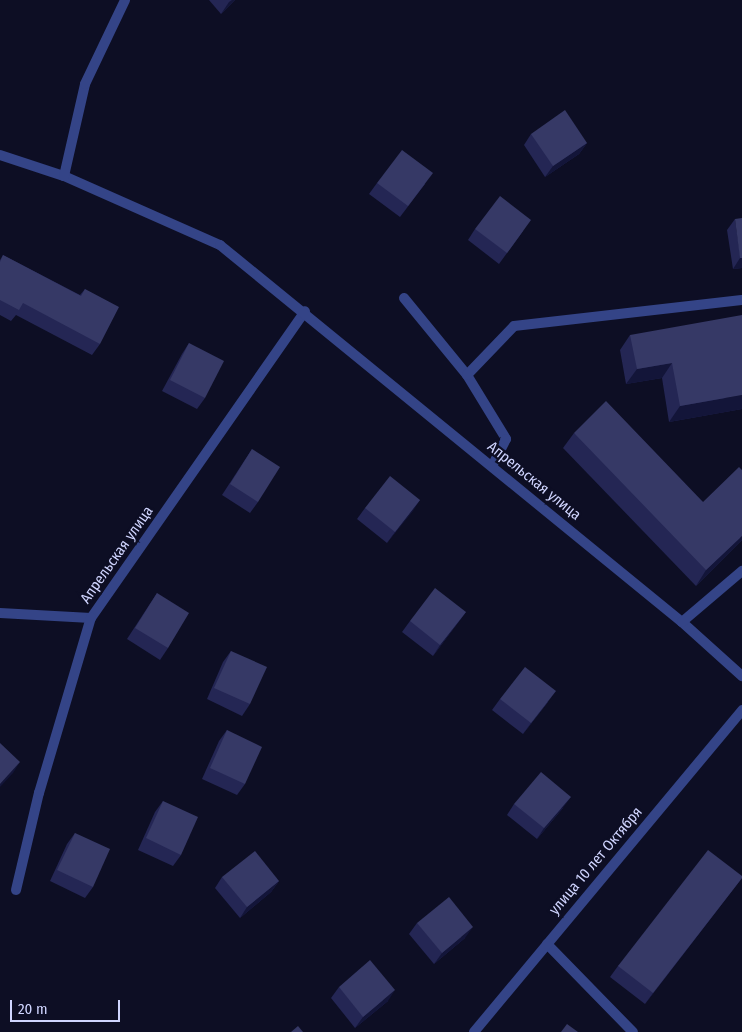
<!DOCTYPE html>
<meta charset="utf-8">
<style>
body{margin:0}
#map{position:relative;width:742px;height:1032px;overflow:hidden;background:#0d0e24;font-family:"Fira Sans Condensed",sans-serif}
div>[style]{position:absolute}
.service>*{height:10px;margin:-5px;padding:0 5px;transform-origin:5px;border-radius:5px;background:#344487}
.minor>*{height:10px;margin:-5px;padding:0 5px;transform-origin:5px;border-radius:5px;background:#344487}
.wall>*{inset:0;background:#242654}
.shaded-wall>*{inset:0;background:#131539}
.building>*{inset:0;background:#363966}
span{translate:-50% -50%;white-space:nowrap;text-align:center;line-height:1.15;-webkit-text-stroke:4.5px #0d0e24;paint-order:stroke}
.street-label{font-size:15px;color:#d0d5ff}
.scale{position:absolute;left:10px;top:1000px;width:110px;height:22px;box-sizing:border-box;border:2px solid #d0d5ff;border-top:0;padding-left:6px;font-size:15px;line-height:18px;white-space:nowrap;color:#d0d5ff;-webkit-text-stroke:4px #0d0e24;paint-order:stroke}
</style>
<div id="map">
<div class="service">
<div style="left:404px;top:298px;width:99px;rotate:50.7deg"></div>
<div style="left:467px;top:375px;width:75px;rotate:58.6deg"></div>
<div style="left:506px;top:439px;width:30px;rotate:117deg"></div>
<div style="left:467px;top:375px;width:68px;rotate:-46.2deg"></div>
<div style="left:514px;top:326px;width:229px;rotate:-6.5deg"></div>
<div style="left:0;top:613px;width:91px;rotate:3.1deg"></div>
<div style="left:91px;top:618px;width:374px;rotate:-55.1deg"></div>
<div style="left:16px;top:890px;width:100px;rotate:-76.7deg"></div>
<div style="left:39px;top:793px;width:183px;rotate:-73.5deg"></div>
</div>
<div class="minor">
<div style="left:0;top:155px;width:67px;rotate:18.2deg"></div>
<div style="left:64px;top:176px;width:171px;rotate:23.9deg"></div>
<div style="left:220px;top:245px;width:596px;rotate:39.22deg"></div>
<div style="left:682px;top:622px;width:81px;rotate:42deg"></div>
<div style="left:64px;top:176px;width:94px;rotate:-77.1deg"></div>
<div style="left:85px;top:84px;width:93px;rotate:-64.5deg"></div>
<div style="left:682px;top:622px;width:79px;rotate:-40.4deg"></div>
<div style="left:547px;top:944px;width:123px;rotate:45.7deg"></div>
<div style="left:474px;top:1032px;width:419px;rotate:-50.2deg"></div>
</div>
<div class="wall">
<div style="clip-path:polygon(209px 0,235px 0,221px 14px)"></div>
<div style="clip-path:polygon(531px 134px,587px 143px,579px 154px,545px 177px,524px 145px)"></div>
<div style="clip-path:polygon(377px 183px,425px 184px,400px 217px,369px 194px)"></div>
<div style="clip-path:polygon(735px 219px,742px 268px,733px 269px,727px 230px)"></div>
<div style="clip-path:polygon(475px 229px,523px 231px,499px 264px,468px 240px)"></div>
<div style="clip-path:polygon(3px 255px,80px 295px,85px 289px,100px 344px,92px 355px,16px 315px,11px 321px,0 315px,0 260px)"></div>
<div style="clip-path:polygon(630px 335px,742px 409px,669px 422px,662px 378px,626px 384px,620px 350px)"></div>
<div style="clip-path:polygon(189px 343px,205px 398px,197px 409px,162px 391px,182px 354px)"></div>
<div style="clip-path:polygon(574px 433px,703px 502px,742px 540px,696px 586px,563px 448px)"></div>
<div style="clip-path:polygon(252px 449px,258px 502px,250px 513px,222px 495px)"></div>
<div style="clip-path:polygon(420px 500px,387px 543px,357px 519px,365px 508px)"></div>
<div style="clip-path:polygon(157px 593px,168px 648px,160px 660px,127px 639px)"></div>
<div style="clip-path:polygon(466px 612px,433px 656px,402px 632px,410px 621px)"></div>
<div style="clip-path:polygon(231px 651px,250px 704px,242px 716px,207px 699px,223px 662px)"></div>
<div style="clip-path:polygon(500px 699px,548px 702px,523px 734px,492px 710px)"></div>
<div style="clip-path:polygon(227px 730px,245px 784px,237px 795px,202px 779px,219px 741px)"></div>
<div style="clip-path:polygon(163px 801px,181px 855px,173px 866px,138px 850px,155px 812px)"></div>
<div style="clip-path:polygon(514px 804px,563px 808px,537px 839px,507px 815px)"></div>
<div style="clip-path:polygon(75px 833px,93px 887px,85px 898px,50px 881px,67px 844px)"></div>
<div style="clip-path:polygon(222px 877px,279px 881px,271px 892px,240px 918px,215px 888px)"></div>
<div style="clip-path:polygon(742px 878px,645px 1004px,610px 977px,618px 966px)"></div>
<div style="clip-path:polygon(417px 923px,465px 938px,434px 964px,409px 934px)"></div>
<div style="clip-path:polygon(339px 987px,388px 1001px,355px 1028px,331px 998px)"></div>
</div>
<div class="shaded-wall">
<div style="clip-path:polygon(232px 0,235px 0,221px 14px,229px 2px)"></div>
<div style="clip-path:polygon(587px 143px,579px 154px,545px 177px,553px 166px)"></div>
<div style="clip-path:polygon(740px 258px,742px 258px,742px 268px,733px 269px)"></div>
<div style="clip-path:polygon(672px 363px,662px 378px,626px 384px,637px 369px)"></div>
<div style="clip-path:polygon(742px 395px,742px 409px,669px 422px,680px 406px)"></div>
<div style="clip-path:polygon(420px 500px,413px 511px,387px 543px,395px 532px)"></div>
<div style="clip-path:polygon(742px 536px,742px 540px,696px 586px,706px 570px)"></div>
<div style="clip-path:polygon(466px 612px,458px 623px,433px 656px,440px 645px)"></div>
<div style="clip-path:polygon(556px 691px,548px 702px,523px 734px,531px 723px)"></div>
<div style="clip-path:polygon(20px 762px,13px 773px,0 787px,0 784px)"></div>
<div style="clip-path:polygon(571px 797px,563px 808px,537px 839px,544px 828px)"></div>
<div style="clip-path:polygon(742px 878px,735px 887px,645px 1004px,653px 993px)"></div>
<div style="clip-path:polygon(279px 881px,271px 892px,240px 918px,247px 907px)"></div>
<div style="clip-path:polygon(473px 927px,465px 938px,434px 964px,442px 953px)"></div>
<div style="clip-path:polygon(395px 990px,388px 1001px,355px 1028px,363px 1017px)"></div>
</div>
<div class="building">
<div style="clip-path:polygon(565px 110px,587px 143px,553px 166px,531px 134px)"></div>
<div style="clip-path:polygon(402px 150px,433px 173px,408px 206px,377px 183px)"></div>
<div style="clip-path:polygon(500px 196px,531px 220px,507px 253px,475px 229px)"></div>
<div style="clip-path:polygon(742px 218px,742px 258px,740px 258px,735px 219px)"></div>
<div style="clip-path:polygon(3px 255px,81px 296px,85px 289px,119px 307px,100px 344px,23px 303px,19px 310px,0 300px,0 262px)"></div>
<div style="clip-path:polygon(742px 315px,742px 395px,680px 406px,672px 363px,637px 369px,630px 335px)"></div>
<div style="clip-path:polygon(189px 343px,224px 361px,205px 398px,170px 380px)"></div>
<div style="clip-path:polygon(606px 401px,703px 502px,739px 467px,742px 470px,742px 536px,706px 570px,574px 433px)"></div>
<div style="clip-path:polygon(252px 449px,280px 467px,258px 502px,230px 484px)"></div>
<div style="clip-path:polygon(390px 476px,420px 500px,395px 532px,365px 508px)"></div>
<div style="clip-path:polygon(435px 588px,466px 612px,440px 645px,410px 621px)"></div>
<div style="clip-path:polygon(157px 593px,189px 613px,168px 648px,135px 628px)"></div>
<div style="clip-path:polygon(231px 651px,267px 667px,250px 704px,214px 688px)"></div>
<div style="clip-path:polygon(525px 667px,556px 691px,531px 723px,500px 699px)"></div>
<div style="clip-path:polygon(227px 730px,262px 747px,245px 784px,210px 768px)"></div>
<div style="clip-path:polygon(0 743px,20px 762px,0 784px)"></div>
<div style="clip-path:polygon(541px 772px,571px 797px,544px 828px,514px 804px)"></div>
<div style="clip-path:polygon(163px 801px,198px 817px,181px 855px,146px 838px)"></div>
<div style="clip-path:polygon(75px 833px,110px 849px,93px 887px,57px 870px)"></div>
<div style="clip-path:polygon(708px 850px,742px 876px,742px 878px,653px 993px,618px 966px)"></div>
<div style="clip-path:polygon(255px 851px,279px 881px,247px 907px,222px 877px)"></div>
<div style="clip-path:polygon(449px 897px,473px 927px,442px 953px,417px 923px)"></div>
<div style="clip-path:polygon(370px 960px,395px 990px,363px 1017px,339px 987px)"></div>
<div style="clip-path:polygon(567px 1024px,578px 1032px,561px 1032px)"></div>
<div style="clip-path:polygon(298px 1026px,303px 1032px,291px 1032px)"></div>
</div>
<div class="street-label">
<span style="left:534px;top:481px;rotate:39deg">Апрельская улица</span>
<span style="left:117px;top:555px;rotate:-55deg">Апрельская улица</span>
<span style="left:596px;top:861px;rotate:-50deg">улица 10 лет Октября</span>
</div>
<div class="scale">20 m</div>
</div>
